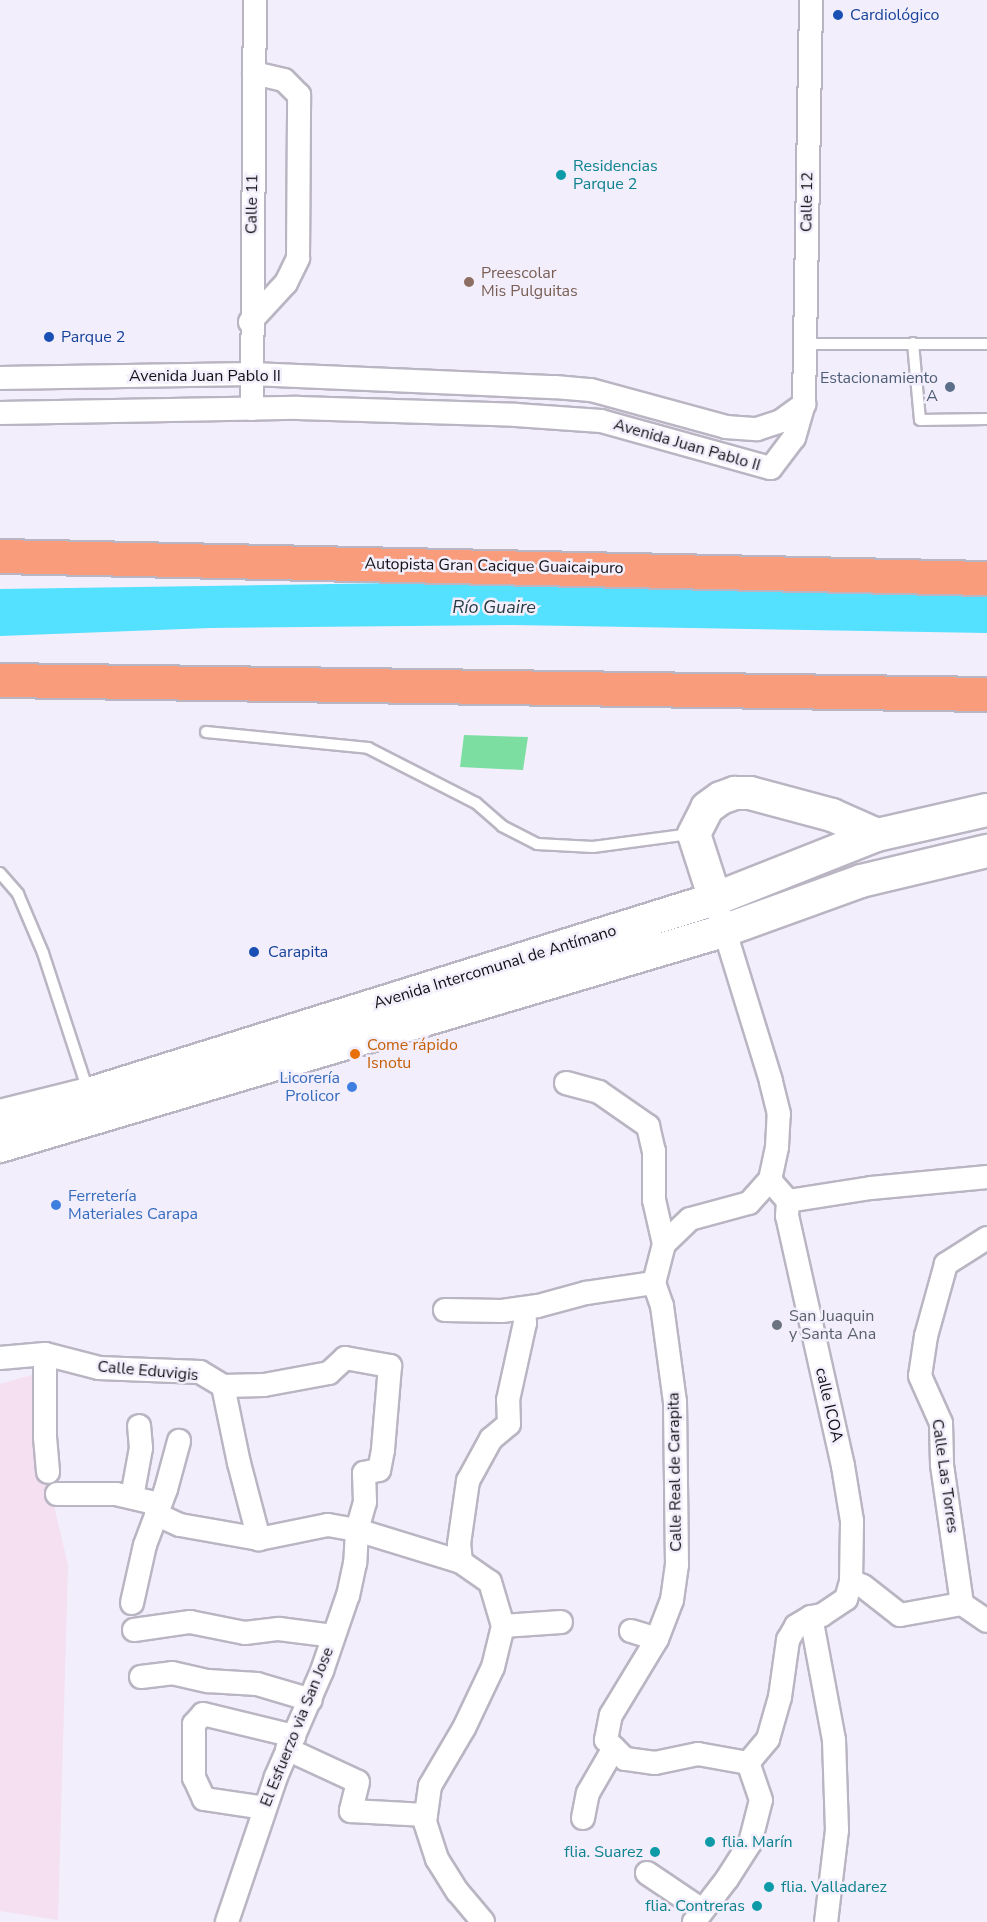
<!DOCTYPE html>
<meta charset="utf-8">
<style>
body{margin:0}
#map{position:relative;width:987px;height:1922px;overflow:hidden;background:#f3eefc;font-family:"Nunito Sans",sans-serif}
div>[style]{position:absolute}
.industrial>*{inset:0;background:#f4e0f0}
.green>*{inset:0;background:#7ddea2}
.water>*{inset:0;background:#53e1ff}
.roads{filter:drop-shadow(2px 0 #bab5c2) drop-shadow(-2px 0 #bab5c2) drop-shadow(0 2px #bab5c2) drop-shadow(0 -2px #bab5c2)}
.lane>*{height:10px;margin:-5px;padding:0 5px;transform-origin:5px;border-radius:5px;background:#fff}
.street>*{height:22px;margin:-11px;padding:0 11px;transform-origin:11px;border-radius:11px;background:#fff}
.secondary>*{height:32px;margin:-16px;padding:0 16px;transform-origin:16px;border-radius:16px;background:#fff}
.highway>*{height:33px;margin:-16.5px;padding:0 16.5px;transform-origin:16.5px;border-radius:16.5px;background:#f99c7b}
.dots>*{width:16px;height:16px;translate:-50% -50%;box-sizing:border-box;border:3px solid #f3eefc;border-radius:50%}
span{translate:-50% -50%;white-space:nowrap;text-align:center;line-height:1.15;-webkit-text-stroke:5px #f3eefc;paint-order:stroke}
.transit-label{font-size:16px;color:#164399}
.left{translate:0 -50%;text-align:left}
.culture-label{font-size:16px;color:#0d838f}
.right{translate:-100% -50%;text-align:right}
.street-label{font-size:16px;color:#121115}
.education-label{font-size:16px;color:#785e54}
.service-label{font-size:16px;color:#4e5e75}
.food-label{font-size:16px;color:#c56008}
.shop-label{font-size:16px;color:#366cbe}
.worship-label{font-size:16px;color:#5b616d}
.water-label{font-size:18px;color:#253d43;font-style:italic}
</style>
<div id="map">
<div class="industrial">
<div style="clip-path:polygon(35px 1374px,35px 1426px,68px 1565px,58px 1920px,0 1911px,0 1384px)"></div>
</div>
<div class="green">
<div style="clip-path:polygon(464px 735px,528px 737px,523px 770px,460px 767px)"></div>
</div>
<div class="water">
<div style="clip-path:polygon(530px 581px,987px 592px,987px 633px,513px 625px,210px 628px,0 636px,0 589px)"></div>
</div>
<div class="roads">
<div class="lane">
<div style="left:913px;top:343px;width:77px;rotate:84.8deg"></div>
<div style="left:920px;top:420px;width:67px;rotate:-0.9deg"></div>
<div style="left:804px;top:344px;width:183px"></div>
<div style="left:206px;top:732px;width:163px;rotate:5.6deg"></div>
<div style="left:368px;top:748px;width:121px;rotate:27deg"></div>
<div style="left:476px;top:803px;width:35px;rotate:41deg"></div>
<div style="left:502px;top:826px;width:39px;rotate:27deg"></div>
<div style="left:537px;top:844px;width:56px;rotate:3.1deg"></div>
<div style="left:593px;top:847px;width:99px;rotate:-7.6deg"></div>
<div style="left:0;top:873px;width:28px;rotate:49deg"></div>
<div style="left:18px;top:894px;width:64px;rotate:67deg"></div>
<div style="left:43px;top:953px;width:145px;rotate:71.9deg"></div>
</div>
<div class="street">
<div style="left:250px;top:322px;width:53px;rotate:-47.3deg"></div>
<div style="left:286px;top:283px;width:28px;rotate:-64deg"></div>
<div style="left:298px;top:258px;width:163px;rotate:-89.6deg"></div>
<div style="left:299px;top:95px;width:21px;rotate:-135deg"></div>
<div style="left:284px;top:80px;width:31px;rotate:-167deg"></div>
<div style="left:0;top:378px;width:252px;rotate:-0.9deg"></div>
<div style="left:252px;top:374px;width:303px;rotate:2.5deg"></div>
<div style="left:555px;top:387px;width:36px;rotate:5deg"></div>
<div style="left:591px;top:390px;width:140px;rotate:15.3deg"></div>
<div style="left:726px;top:427px;width:31px;rotate:4deg"></div>
<div style="left:757px;top:429px;width:25px;rotate:-18deg"></div>
<div style="left:781px;top:421px;width:29px;rotate:-36deg"></div>
<div style="left:252px;top:409px;width:409px;rotate:-89.6deg"></div>
<div style="left:0;top:413px;width:298px;rotate:-1deg"></div>
<div style="left:298px;top:408px;width:218px;rotate:1.8deg"></div>
<div style="left:516px;top:415px;width:85px;rotate:4deg"></div>
<div style="left:601px;top:421px;width:176px;rotate:15.5deg"></div>
<div style="left:771px;top:468px;width:38px;rotate:-53deg"></div>
<div style="left:794px;top:438px;width:35px;rotate:-74deg"></div>
<div style="left:804px;top:404px;width:404px;rotate:-89deg"></div>
<div style="left:566px;top:1083px;width:34px;rotate:15deg"></div>
<div style="left:599px;top:1092px;width:60px;rotate:34.8deg"></div>
<div style="left:648px;top:1126px;width:26px;rotate:77deg"></div>
<div style="left:654px;top:1151px;width:49px;rotate:90deg"></div>
<div style="left:654px;top:1200px;width:45px;rotate:77.2deg"></div>
<div style="left:788px;top:1201px;width:84px;rotate:-8.9deg"></div>
<div style="left:871px;top:1188px;width:117px;rotate:-5.4deg"></div>
<div style="left:987px;top:1238px;width:49px;rotate:147.6deg"></div>
<div style="left:946px;top:1264px;width:75px;rotate:105.5deg"></div>
<div style="left:926px;top:1336px;width:40px;rotate:98.5deg"></div>
<div style="left:920px;top:1376px;width:51px;rotate:65.9deg"></div>
<div style="left:941px;top:1423px;width:42px;rotate:88.6deg"></div>
<div style="left:942px;top:1465px;width:140px;rotate:81.8deg"></div>
<div style="left:962px;top:1604px;width:30px;rotate:34deg"></div>
<div style="left:445px;top:1310px;width:57px;rotate:1deg"></div>
<div style="left:502px;top:1311px;width:36px;rotate:-8deg"></div>
<div style="left:538px;top:1306px;width:50px;rotate:-15.2deg"></div>
<div style="left:586px;top:1293px;width:69px;rotate:-8.4deg"></div>
<div style="left:45px;top:1354px;width:83px;rotate:90deg"></div>
<div style="left:45px;top:1437px;width:35px;rotate:85deg"></div>
<div style="left:0;top:1358px;width:45px;rotate:-5.1deg"></div>
<div style="left:45px;top:1354px;width:56px;rotate:14.5deg"></div>
<div style="left:99px;top:1368px;width:101px;rotate:2.3deg"></div>
<div style="left:200px;top:1372px;width:27px;rotate:31deg"></div>
<div style="left:223px;top:1386px;width:41px;rotate:-1.4deg"></div>
<div style="left:264px;top:1385px;width:66px;rotate:-10.5deg"></div>
<div style="left:329px;top:1373px;width:22px;rotate:-43deg"></div>
<div style="left:345px;top:1358px;width:46px;rotate:10.1deg"></div>
<div style="left:390px;top:1366px;width:84px;rotate:94.8deg"></div>
<div style="left:383px;top:1450px;width:20px;rotate:101deg"></div>
<div style="left:379px;top:1470px;width:15px;rotate:169deg"></div>
<div style="left:364px;top:1473px;width:29px;rotate:88deg"></div>
<div style="left:365px;top:1502px;width:29px;rotate:106deg"></div>
<div style="left:357px;top:1530px;width:33px;rotate:93deg"></div>
<div style="left:355px;top:1563px;width:33px;rotate:102deg"></div>
<div style="left:348px;top:1595px;width:80px;rotate:108.9deg"></div>
<div style="left:322px;top:1671px;width:116px;rotate:113.5deg"></div>
<div style="left:276px;top:1777px;width:153px;rotate:108.7deg"></div>
<div style="left:223px;top:1386px;width:79px;rotate:78.3deg"></div>
<div style="left:239px;top:1463px;width:79px;rotate:75.3deg"></div>
<div style="left:57px;top:1494px;width:59px"></div>
<div style="left:116px;top:1494px;width:44px;rotate:13.1deg"></div>
<div style="left:132px;top:1497px;width:50px;rotate:-79.6deg"></div>
<div style="left:141px;top:1448px;width:22px;rotate:-95deg"></div>
<div style="left:156px;top:1514px;width:26px;rotate:25deg"></div>
<div style="left:180px;top:1525px;width:80px;rotate:10deg"></div>
<div style="left:259px;top:1539px;width:70px;rotate:-11.5deg"></div>
<div style="left:328px;top:1525px;width:29px;rotate:10deg"></div>
<div style="left:357px;top:1530px;width:109px;rotate:17.1deg"></div>
<div style="left:461px;top:1562px;width:35px;rotate:35deg"></div>
<div style="left:490px;top:1582px;width:46px;rotate:73.5deg"></div>
<div style="left:503px;top:1626px;width:42px;rotate:103.7deg"></div>
<div style="left:493px;top:1667px;width:68px;rotate:115.4deg"></div>
<div style="left:464px;top:1728px;width:67px;rotate:120.4deg"></div>
<div style="left:430px;top:1786px;width:36px;rotate:98deg"></div>
<div style="left:425px;top:1822px;width:39px;rotate:72deg"></div>
<div style="left:437px;top:1859px;width:39px;rotate:58deg"></div>
<div style="left:458px;top:1892px;width:39px;rotate:50deg"></div>
<div style="left:461px;top:1562px;width:18px;rotate:-96deg"></div>
<div style="left:459px;top:1544px;width:64px;rotate:-81.9deg"></div>
<div style="left:468px;top:1481px;width:48px;rotate:-61.3deg"></div>
<div style="left:491px;top:1439px;width:23px;rotate:-40deg"></div>
<div style="left:509px;top:1424px;width:24px;rotate:-92deg"></div>
<div style="left:508px;top:1400px;width:79px;rotate:-77.6deg"></div>
<div style="left:525px;top:1323px;width:15px;rotate:-94deg"></div>
<div style="left:851px;top:1581px;width:13px;rotate:23deg"></div>
<div style="left:863px;top:1586px;width:47px;rotate:38.1deg"></div>
<div style="left:900px;top:1615px;width:63px;rotate:-10.1deg"></div>
<div style="left:132px;top:1603px;width:59px;rotate:-77.4deg"></div>
<div style="left:145px;top:1545px;width:60px;rotate:-69.4deg"></div>
<div style="left:166px;top:1489px;width:50px;rotate:-74.8deg"></div>
<div style="left:811px;top:1617px;width:125px;rotate:79.4deg"></div>
<div style="left:834px;top:1740px;width:90px;rotate:88.1deg"></div>
<div style="left:837px;top:1830px;width:93px;rotate:96.8deg"></div>
<div style="left:503px;top:1626px;width:58px;rotate:-3.9deg"></div>
<div style="left:134px;top:1630px;width:57px;rotate:-8.1deg"></div>
<div style="left:190px;top:1622px;width:56px;rotate:11.3deg"></div>
<div style="left:245px;top:1633px;width:34px;rotate:-7deg"></div>
<div style="left:279px;top:1629px;width:54px;rotate:7.4deg"></div>
<div style="left:631px;top:1631px;width:27px;rotate:17deg"></div>
<div style="left:141px;top:1677px;width:31px;rotate:-7deg"></div>
<div style="left:172px;top:1673px;width:37px;rotate:13deg"></div>
<div style="left:208px;top:1681px;width:49px;rotate:3.5deg"></div>
<div style="left:257px;top:1684px;width:56px;rotate:16.5deg"></div>
<div style="left:287px;top:1749px;width:78px;rotate:24.9deg"></div>
<div style="left:358px;top:1782px;width:30px;rotate:104deg"></div>
<div style="left:351px;top:1811px;width:75px;rotate:3.1deg"></div>
<div style="left:748px;top:1763px;width:31px;rotate:-50deg"></div>
<div style="left:768px;top:1739px;width:44px;rotate:-74.1deg"></div>
<div style="left:780px;top:1697px;width:58px;rotate:-82deg"></div>
<div style="left:788px;top:1640px;width:16px;rotate:-60deg"></div>
<div style="left:796px;top:1626px;width:17px;rotate:-31deg"></div>
<div style="left:811px;top:1617px;width:11px;rotate:-10deg"></div>
<div style="left:822px;top:1615px;width:29px;rotate:-34deg"></div>
<div style="left:846px;top:1599px;width:19px;rotate:-74deg"></div>
<div style="left:851px;top:1581px;width:60px;rotate:-89deg"></div>
<div style="left:852px;top:1521px;width:56px;rotate:-99.3deg"></div>
<div style="left:843px;top:1466px;width:256px;rotate:-102.6deg"></div>
<div style="left:787px;top:1216px;width:15px;rotate:-86deg"></div>
<div style="left:788px;top:1201px;width:28px;rotate:-131deg"></div>
<div style="left:265px;top:1808px;width:62px;rotate:-171.6deg"></div>
<div style="left:204px;top:1799px;width:23px;rotate:-115deg"></div>
<div style="left:194px;top:1778px;width:54px;rotate:-90deg"></div>
<div style="left:194px;top:1724px;width:13px;rotate:-48deg"></div>
<div style="left:203px;top:1714px;width:94px;rotate:13.6deg"></div>
<div style="left:583px;top:1818px;width:25px;rotate:-79deg"></div>
<div style="left:588px;top:1793px;width:52px;rotate:-60deg"></div>
<div style="left:647px;top:1873px;width:66px;rotate:33.9deg"></div>
<div style="left:694px;top:1922px;width:54px;rotate:-52.5deg"></div>
<div style="left:727px;top:1879px;width:43px;rotate:-57.4deg"></div>
<div style="left:750px;top:1843px;width:44px;rotate:-75.7deg"></div>
<div style="left:761px;top:1800px;width:39px;rotate:-109deg"></div>
<div style="left:748px;top:1763px;width:51px;rotate:-169.8deg"></div>
<div style="left:698px;top:1754px;width:44px;rotate:168.2deg"></div>
<div style="left:655px;top:1763px;width:30px;rotate:-172deg"></div>
<div style="left:625px;top:1759px;width:27px;rotate:-135deg"></div>
<div style="left:606px;top:1740px;width:25px;rotate:-79deg"></div>
<div style="left:611px;top:1715px;width:89px;rotate:-58.8deg"></div>
<div style="left:657px;top:1639px;width:42px;rotate:-69deg"></div>
<div style="left:672px;top:1600px;width:35px;rotate:-82deg"></div>
<div style="left:677px;top:1565px;width:163px;rotate:-90.7deg"></div>
<div style="left:675px;top:1402px;width:97px;rotate:-97.7deg"></div>
<div style="left:662px;top:1306px;width:24px;rotate:-109deg"></div>
<div style="left:654px;top:1283px;width:40px;rotate:-75.6deg"></div>
<div style="left:664px;top:1244px;width:36px;rotate:-44deg"></div>
<div style="left:690px;top:1219px;width:61px;rotate:-15.2deg"></div>
<div style="left:749px;top:1203px;width:31px;rotate:-48deg"></div>
<div style="left:770px;top:1180px;width:34px;rotate:-78deg"></div>
<div style="left:777px;top:1147px;width:33px;rotate:-87deg"></div>
<div style="left:779px;top:1114px;width:34px;rotate:-104deg"></div>
<div style="left:771px;top:1081px;width:190px;rotate:-107.1deg"></div>
</div>
<div class="secondary">
<div style="left:715px;top:899px;width:68px;rotate:-107.9deg"></div>
<div style="left:694px;top:834px;width:29px;rotate:-63deg"></div>
<div style="left:707px;top:808px;width:17px;rotate:-36deg"></div>
<div style="left:721px;top:798px;width:15px;rotate:-20deg"></div>
<div style="left:735px;top:793px;width:15px"></div>
<div style="left:750px;top:793px;width:85px;rotate:15deg"></div>
<div style="left:832px;top:815px;width:49px;rotate:24deg"></div>
<div style="left:0;top:1116px;width:92px;rotate:-13.9deg"></div>
<div style="left:89px;top:1094px;width:656px;rotate:-17.3deg"></div>
<div style="left:715px;top:899px;width:174px;rotate:-21.6deg"></div>
<div style="left:877px;top:835px;width:113px;rotate:-12.8deg"></div>
<div style="left:0;top:1146px;width:754px;rotate:-16.56deg"></div>
<div style="left:723px;top:931px;width:147px;rotate:-19.9deg"></div>
<div style="left:861px;top:881px;width:130px;rotate:-13.4deg"></div>
</div>
<div class="highway">
<div style="left:0;top:556px;width:987px;rotate:1.28deg"></div>
<div style="left:0;top:680px;width:987px;rotate:0.81deg"></div>
</div>
</div>
<div class="dots">
<div style="left:838px;top:15px;background:#1a4fb4"></div>
<div style="left:561px;top:175px;background:#0f9aa8"></div>
<div style="left:469px;top:282px;background:#8d6e63"></div>
<div style="left:49px;top:337px;background:#1a4fb4"></div>
<div style="left:950px;top:387px;background:#5c6f8a"></div>
<div style="left:254px;top:952px;background:#1a4fb4"></div>
<div style="left:355px;top:1054px;background:#e8710a"></div>
<div style="left:352px;top:1087px;background:#3f7fe0"></div>
<div style="left:56px;top:1205px;background:#3f7fe0"></div>
<div style="left:777px;top:1325px;background:#6b7280"></div>
<div style="left:710px;top:1842px;background:#0f9aa8"></div>
<div style="left:655px;top:1852px;background:#0f9aa8"></div>
<div style="left:769px;top:1887px;background:#0f9aa8"></div>
<div style="left:757px;top:1906px;background:#0f9aa8"></div>
</div>
<div class="transit-label">
<span class="left" style="left:850px;top:15px">Cardiológico</span>
<span class="left" style="left:61px;top:337px">Parque 2</span>
<span class="left" style="left:268px;top:952px">Carapita</span>
</div>
<div class="culture-label">
<span class="left" style="left:573px;top:175px">Residencias<br>Parque 2</span>
<span class="left" style="left:722px;top:1842px">flia. Marín</span>
<span class="right" style="left:643px;top:1852px">flia. Suarez</span>
<span class="left" style="left:781px;top:1887px">flia. Valladarez</span>
<span class="right" style="left:745px;top:1906px">flia. Contreras</span>
</div>
<div class="street-label">
<span style="left:807px;top:202px;rotate:-89deg">Calle 12</span>
<span style="left:252px;top:204px;rotate:-89deg">Calle 11</span>
<span style="left:205px;top:376px">Avenida Juan Pablo II</span>
<span style="left:687px;top:445px;rotate:16deg">Avenida Juan Pablo II</span>
<span style="left:494px;top:566px;rotate:1deg">Autopista Gran Cacique Guaicaipuro</span>
<span style="left:495px;top:967px;rotate:-17deg">Avenida Intercomunal de Antímano</span>
<span style="left:148px;top:1371px;rotate:5deg">Calle Eduvigis</span>
<span style="left:829px;top:1405px;rotate:77deg">calle ICOA</span>
<span style="left:675px;top:1472px;rotate:-91deg">Calle Real de Carapita</span>
<span style="left:945px;top:1476px;rotate:82deg">Calle Las Torres</span>
<span style="left:297px;top:1727px;rotate:-68deg">El Esfuerzo via San Jose</span>
</div>
<div class="education-label">
<span class="left" style="left:481px;top:282px">Preescolar<br>Mis Pulguitas</span>
</div>
<div class="service-label">
<span class="right" style="left:938px;top:387px">Estacionamiento<br>A</span>
</div>
<div class="food-label">
<span class="left" style="left:367px;top:1054px">Come rápido<br>Isnotu</span>
</div>
<div class="shop-label">
<span class="right" style="left:340px;top:1087px">Licorería<br>Prolicor</span>
<span class="left" style="left:68px;top:1205px">Ferretería<br>Materiales Carapa</span>
</div>
<div class="worship-label">
<span class="left" style="left:789px;top:1325px">San Juaquin<br>y Santa Ana</span>
</div>
<div class="water-label">
<span style="left:494px;top:607px">Río Guaire</span>
</div>
</div>
